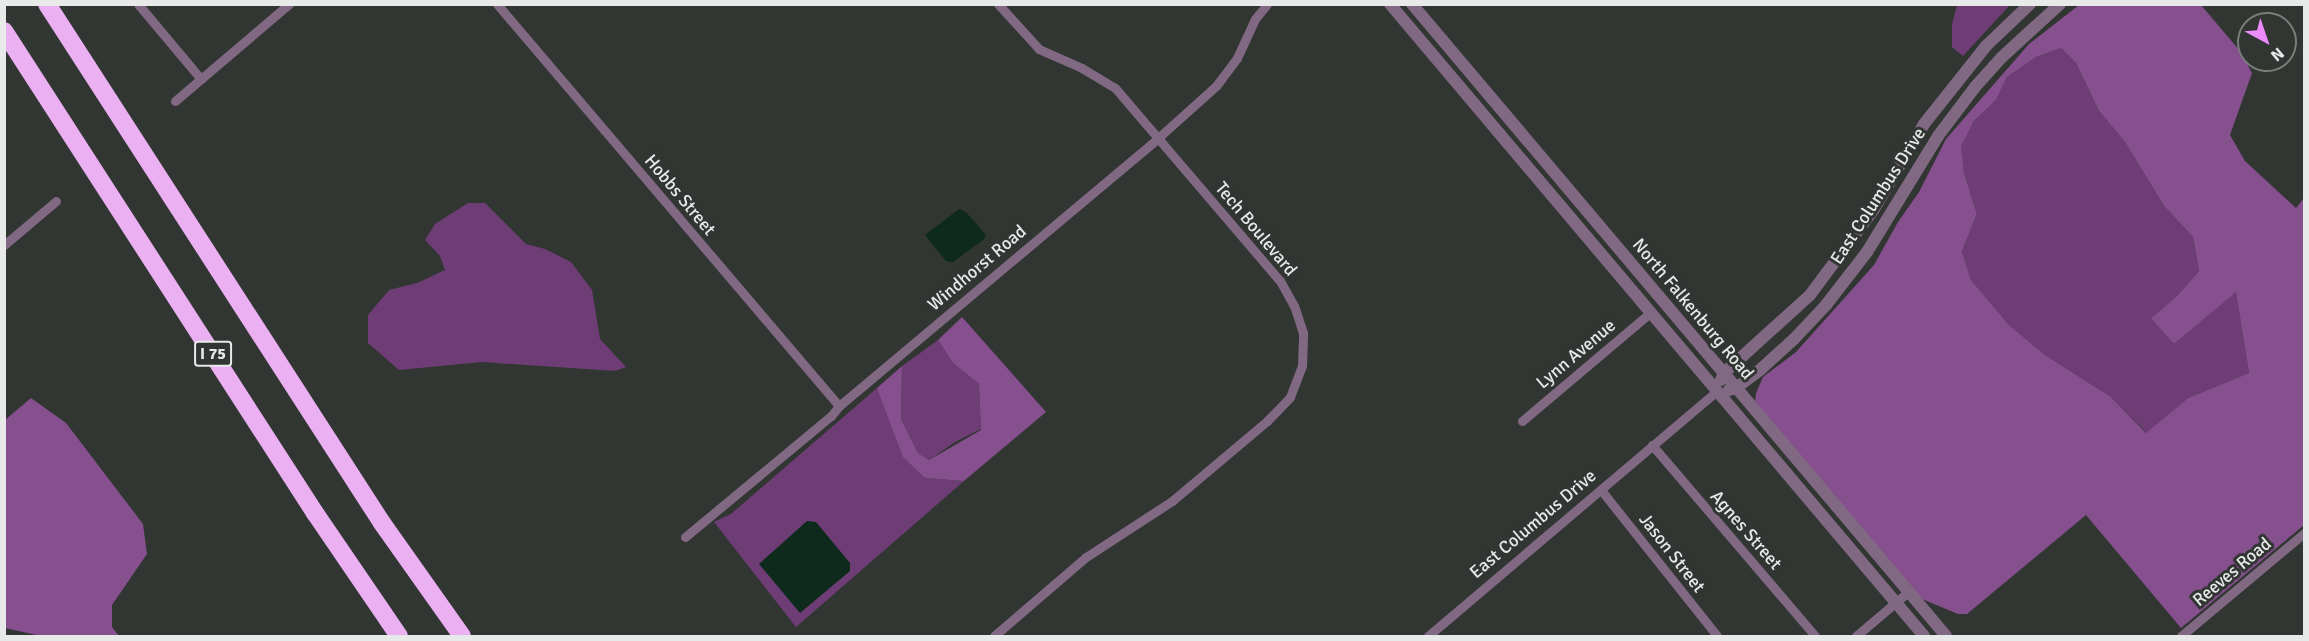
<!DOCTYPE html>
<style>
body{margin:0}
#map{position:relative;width:2309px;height:641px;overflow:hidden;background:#323633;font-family:Signika,sans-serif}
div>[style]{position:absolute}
.green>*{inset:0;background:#6e3d75}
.forest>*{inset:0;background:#85508d}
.water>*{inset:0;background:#0e2a1c}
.minor>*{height:9px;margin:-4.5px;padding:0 4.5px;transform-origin:4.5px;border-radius:4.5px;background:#816984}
.tertiary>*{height:12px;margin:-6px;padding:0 6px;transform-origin:6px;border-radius:6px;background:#816984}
.motorway>*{height:18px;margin:-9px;padding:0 9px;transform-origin:9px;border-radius:9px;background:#eab0f2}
span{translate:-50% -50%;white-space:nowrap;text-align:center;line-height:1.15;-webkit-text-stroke:6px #323633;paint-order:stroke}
.shield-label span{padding:2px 4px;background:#323633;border:2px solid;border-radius:4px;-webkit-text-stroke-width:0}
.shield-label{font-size:16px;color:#e7eae8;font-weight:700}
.street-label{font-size:18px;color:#e7eae8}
.frame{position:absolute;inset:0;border:6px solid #e7eae8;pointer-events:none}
.north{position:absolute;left:2237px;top:12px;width:60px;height:60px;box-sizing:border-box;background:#323633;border:2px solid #7a7e7b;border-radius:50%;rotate:140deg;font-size:16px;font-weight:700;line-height:24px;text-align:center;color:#e7eae8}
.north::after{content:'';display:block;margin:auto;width:21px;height:27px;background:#ec8cfa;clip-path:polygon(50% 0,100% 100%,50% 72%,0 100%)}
</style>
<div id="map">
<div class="green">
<div style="clip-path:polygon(1957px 5px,1957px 4px,2010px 5px,1963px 56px,1952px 47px,1952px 24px)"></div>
<div style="clip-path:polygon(2061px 48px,2076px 63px,2099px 111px,2125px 142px,2164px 206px,2193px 237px,2199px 271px,2176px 297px,2152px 317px,2174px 344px,2236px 291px,2249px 373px,2188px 398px,2147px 433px,2111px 397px,2045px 355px,2009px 325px,1971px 280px,1962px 251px,1977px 214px,1964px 173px,1960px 146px,1974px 121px,1996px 100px,2007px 77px,2036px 57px)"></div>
<div style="clip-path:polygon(468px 203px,485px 203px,526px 244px,545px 249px,571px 262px,592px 290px,600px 339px,626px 367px,615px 371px,482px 362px,399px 370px,368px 343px,368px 315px,389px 290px,417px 283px,445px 270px,440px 256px,425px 240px,435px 224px)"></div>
<div style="clip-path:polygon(938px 340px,953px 363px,979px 384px,981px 429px,955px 442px,929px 460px,918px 453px,901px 419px,902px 366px)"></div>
<div style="clip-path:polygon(877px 388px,925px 478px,964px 481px,796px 627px,714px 522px,731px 514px)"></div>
</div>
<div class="forest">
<div style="clip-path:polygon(evenodd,2079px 5px,2201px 5px,2240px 51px,2252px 73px,2230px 135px,2245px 161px,2296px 208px,2304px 198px,2304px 525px,2181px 628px,2086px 515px,1967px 614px,1958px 614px,1922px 599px,1755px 403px,1756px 393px,1763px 377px,1796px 352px,1874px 265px,1898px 222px,1919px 192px,1946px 139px,2029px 44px,2079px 5px,2061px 48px,2076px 63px,2099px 111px,2125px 142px,2164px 206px,2193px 237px,2199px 271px,2176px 297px,2151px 318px,2174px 344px,2236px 292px,2249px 373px,2188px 398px,2146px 433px,2111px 397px,2045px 355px,2009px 325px,1971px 280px,1962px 251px,1977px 214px,1964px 173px,1961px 146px,1974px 121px,1996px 100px,2007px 77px,2036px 57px,2061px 48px)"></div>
<div style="clip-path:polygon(962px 317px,1046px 412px,964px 481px,925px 478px,903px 457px,877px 388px,902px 366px,901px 419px,918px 453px,929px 460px,981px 430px,979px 384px,953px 363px,938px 340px)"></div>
<div style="clip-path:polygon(31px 398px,66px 423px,143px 524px,147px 554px,112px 605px,112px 627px,119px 636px,41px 636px,5px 628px,5px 420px)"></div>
</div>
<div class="water">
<div style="clip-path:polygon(959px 209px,966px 212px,986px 235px,983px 240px,953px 262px,946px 261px,925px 235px)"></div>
<div style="clip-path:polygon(807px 521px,816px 522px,850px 563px,850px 571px,800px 613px,759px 564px)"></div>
</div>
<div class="minor">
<div style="left:138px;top:4px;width:98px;rotate:50deg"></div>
<div style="left:497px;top:4px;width:528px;rotate:49.61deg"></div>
<div style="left:175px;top:101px;width:150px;rotate:-40.4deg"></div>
<div style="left:4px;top:245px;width:68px;rotate:-40.2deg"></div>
<div style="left:1522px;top:421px;width:167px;rotate:-40.2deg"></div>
<div style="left:1652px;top:445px;width:251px;rotate:49.5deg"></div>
<div style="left:1601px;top:490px;width:186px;rotate:51.5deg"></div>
<div style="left:685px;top:537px;width:190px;rotate:-39.7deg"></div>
<div style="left:831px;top:416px;width:13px;rotate:-51deg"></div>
<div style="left:839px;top:406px;width:417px;rotate:-40deg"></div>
<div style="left:1158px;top:138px;width:78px;rotate:-41.9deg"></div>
<div style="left:1216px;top:86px;width:35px;rotate:-53deg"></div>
<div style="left:1237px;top:58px;width:43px;rotate:-65.2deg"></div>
<div style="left:1255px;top:19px;width:19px;rotate:-51deg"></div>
<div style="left:994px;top:636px;width:121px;rotate:-40.7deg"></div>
<div style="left:1086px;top:557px;width:103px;rotate:-33.1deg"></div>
<div style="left:1172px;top:501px;width:124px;rotate:-40.1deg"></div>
<div style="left:1267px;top:421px;width:33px;rotate:-46deg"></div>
<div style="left:1290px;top:397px;width:33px;rotate:-69deg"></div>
<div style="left:1302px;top:366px;width:33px;rotate:-88deg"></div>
<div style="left:1303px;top:333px;width:28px;rotate:-108deg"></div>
<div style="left:1294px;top:306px;width:29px;rotate:-119deg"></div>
<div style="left:1280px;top:281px;width:254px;rotate:-130.5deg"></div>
<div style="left:1115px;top:88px;width:39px;rotate:-149deg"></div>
<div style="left:1082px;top:68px;width:47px;rotate:-156.2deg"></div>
<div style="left:1039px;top:49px;width:61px;rotate:-132.3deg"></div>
<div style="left:1428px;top:636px;width:377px;rotate:-40.3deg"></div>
<div style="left:1856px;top:636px;width:70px;rotate:-40.3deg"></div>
<div style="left:2181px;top:636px;width:160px;rotate:-39.9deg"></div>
</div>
<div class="tertiary">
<div style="left:1390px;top:4px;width:827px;rotate:49.8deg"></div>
<div style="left:1412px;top:4px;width:827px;rotate:49.8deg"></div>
<div style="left:1721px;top:380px;width:8px;rotate:-67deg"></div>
<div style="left:1724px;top:373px;width:116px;rotate:-42.2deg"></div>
<div style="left:1810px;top:295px;width:107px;rotate:-53.3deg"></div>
<div style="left:1874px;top:209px;width:99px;rotate:-59.5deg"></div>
<div style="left:1924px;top:124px;width:100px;rotate:-51.5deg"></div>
<div style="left:1986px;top:46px;width:61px;rotate:-43.7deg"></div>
<div style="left:1729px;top:390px;width:7px;rotate:-16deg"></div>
<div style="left:1736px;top:388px;width:31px;rotate:-37deg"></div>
<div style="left:1761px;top:369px;width:45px;rotate:-42.3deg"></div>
<div style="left:1794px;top:339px;width:47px;rotate:-46.7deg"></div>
<div style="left:1826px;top:305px;width:67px;rotate:-52.3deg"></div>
<div style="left:1867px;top:252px;width:136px;rotate:-58.5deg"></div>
<div style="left:1938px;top:136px;width:61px;rotate:-52.9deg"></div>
<div style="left:1975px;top:87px;width:39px;rotate:-48deg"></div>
<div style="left:2001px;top:58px;width:80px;rotate:-42.5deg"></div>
</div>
<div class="motorway">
<div style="left:47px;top:4px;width:618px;rotate:57.16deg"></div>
<div style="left:382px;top:523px;width:138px;rotate:54.7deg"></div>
<div style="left:4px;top:31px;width:574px;rotate:57.17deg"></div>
<div style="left:315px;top:513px;width:149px;rotate:55.7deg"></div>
</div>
<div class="shield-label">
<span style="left:213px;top:354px">I 75</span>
</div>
<div class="street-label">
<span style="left:680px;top:195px;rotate:50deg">Hobbs Street</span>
<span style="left:1878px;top:196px;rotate:-57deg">East Columbus Drive</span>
<span style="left:1256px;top:229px;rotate:50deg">Tech Boulevard</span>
<span style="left:977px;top:268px;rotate:-40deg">Windhorst Road</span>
<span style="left:1693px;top:309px;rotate:50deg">North Falkenburg Road</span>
<span style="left:1576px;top:354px;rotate:-40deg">Lynn Avenue</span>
<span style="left:1533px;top:524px;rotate:-40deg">East Columbus Drive</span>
<span style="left:1746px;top:530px;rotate:49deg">Agnes Street</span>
<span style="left:1672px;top:553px;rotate:52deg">Jason Street</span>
<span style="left:2232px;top:572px;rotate:-40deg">Reeves Road</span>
</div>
<div class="frame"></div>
<div class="north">N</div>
</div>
